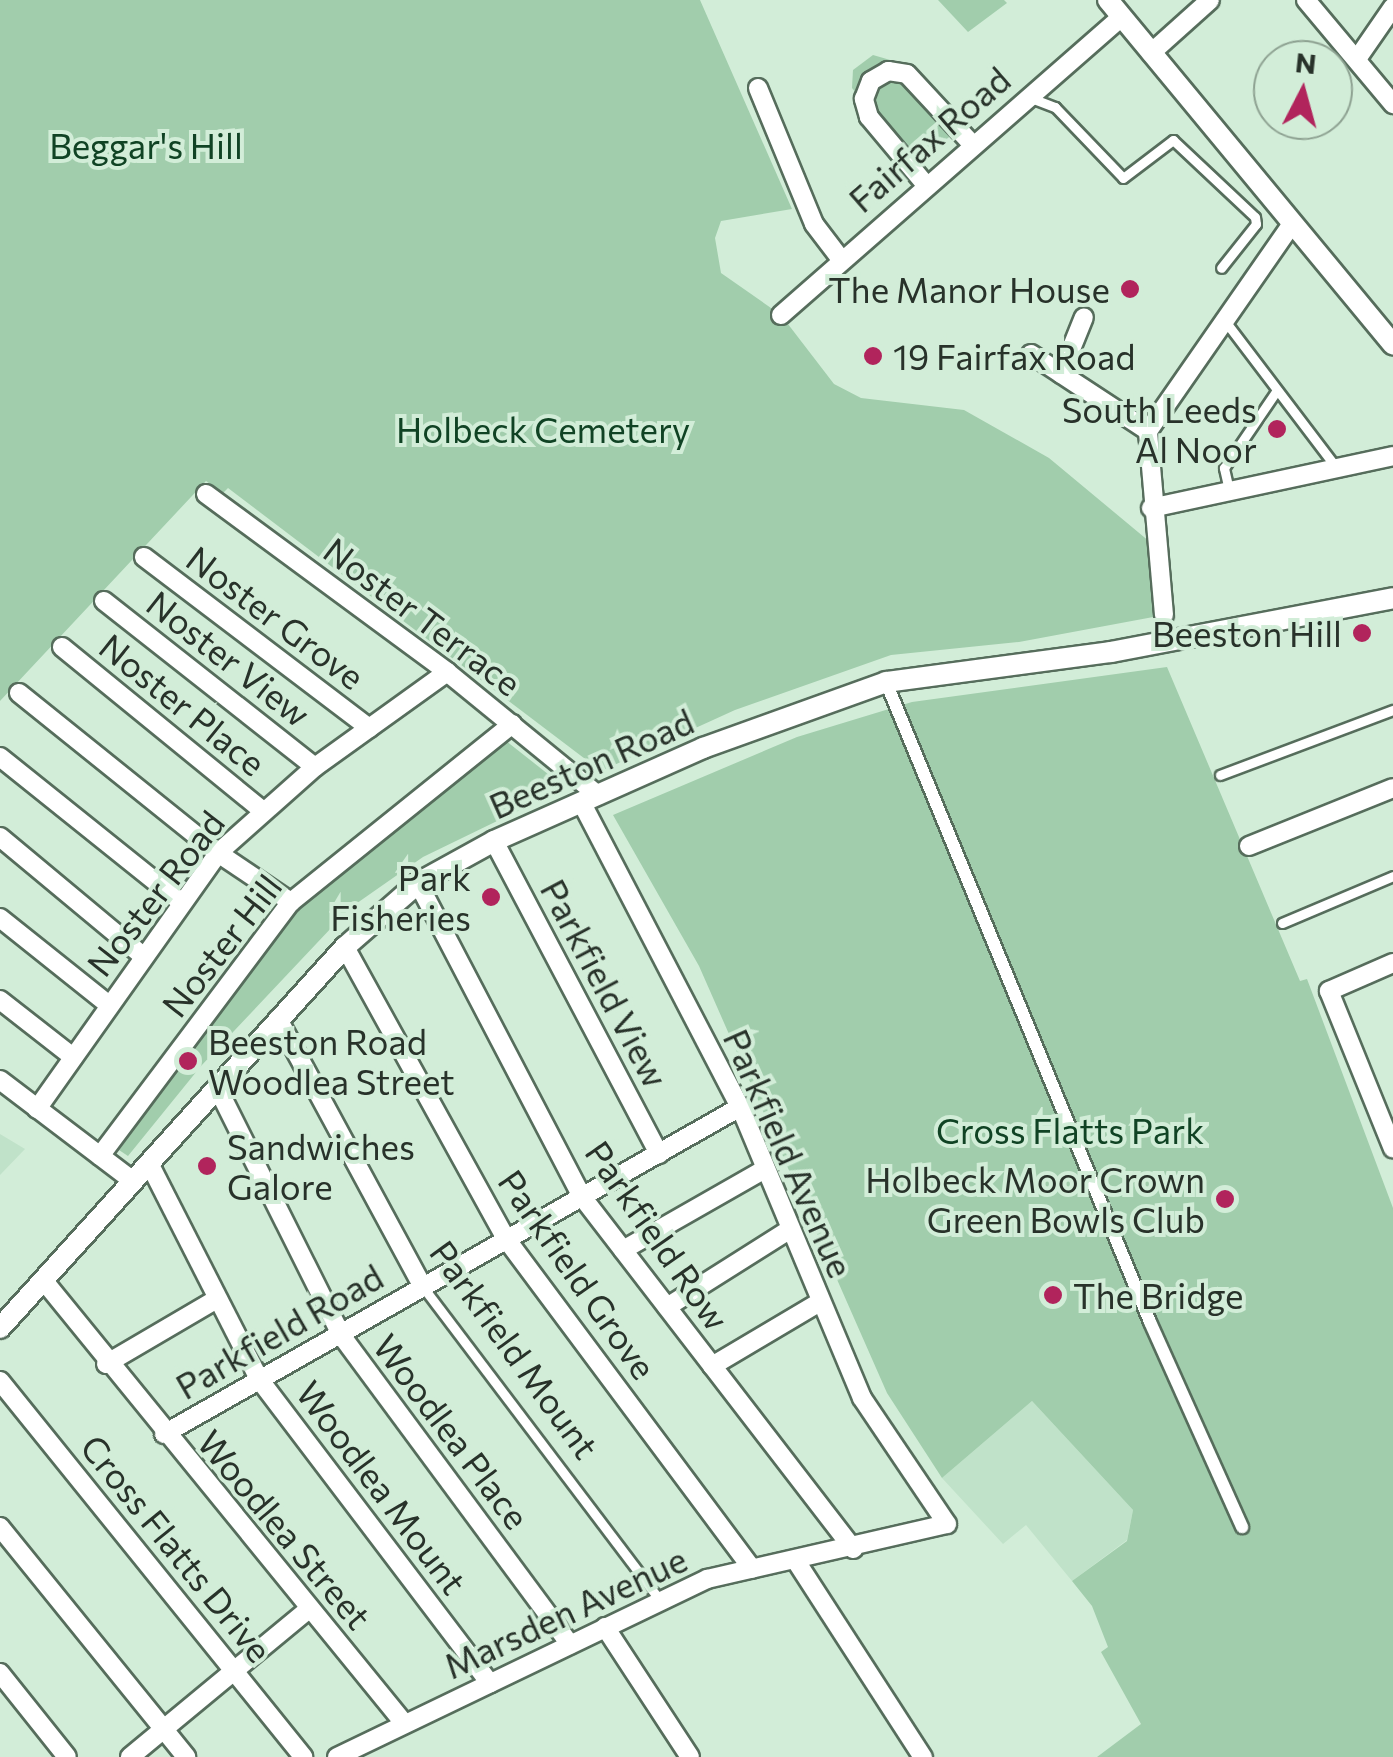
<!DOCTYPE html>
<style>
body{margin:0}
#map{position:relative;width:1393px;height:1757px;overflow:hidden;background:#d2edd8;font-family:Commissioner,sans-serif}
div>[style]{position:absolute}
.built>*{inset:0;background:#c0e2c9}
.green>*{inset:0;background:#a1cdac}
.roads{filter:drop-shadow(2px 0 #566d5c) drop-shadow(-2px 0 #566d5c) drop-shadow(0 2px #566d5c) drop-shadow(0 -2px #566d5c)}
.service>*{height:9px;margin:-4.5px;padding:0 4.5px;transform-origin:4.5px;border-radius:4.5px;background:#fff}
.pedestrian>*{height:12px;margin:-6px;padding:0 6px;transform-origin:6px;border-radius:6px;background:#fff}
.minor>*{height:18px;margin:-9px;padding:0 9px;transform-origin:9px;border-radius:9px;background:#fff}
.tertiary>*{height:20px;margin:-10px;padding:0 10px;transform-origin:10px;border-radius:10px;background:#fff}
.dots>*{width:28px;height:28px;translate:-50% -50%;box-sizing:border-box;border:5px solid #d2edd8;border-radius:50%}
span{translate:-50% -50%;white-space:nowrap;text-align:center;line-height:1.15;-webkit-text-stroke:8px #d2edd8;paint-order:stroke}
.street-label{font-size:35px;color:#28322a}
.park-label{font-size:35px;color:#104324}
.poi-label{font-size:35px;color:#28322a}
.right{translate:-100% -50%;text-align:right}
.left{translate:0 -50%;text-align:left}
.north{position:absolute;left:1253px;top:40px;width:100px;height:100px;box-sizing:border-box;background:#d2edd8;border:2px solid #8ea292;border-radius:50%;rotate:6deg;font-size:28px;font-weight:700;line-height:40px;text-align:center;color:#28322a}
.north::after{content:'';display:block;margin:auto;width:35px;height:45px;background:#b1245c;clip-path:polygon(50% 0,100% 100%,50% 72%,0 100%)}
</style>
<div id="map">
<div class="built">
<div style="clip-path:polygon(0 1134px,25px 1149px,0 1175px)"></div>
<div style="clip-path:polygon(1032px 1401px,1133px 1510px,1127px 1540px,1072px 1581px,1026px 1525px,1003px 1544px,942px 1478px)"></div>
</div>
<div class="green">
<div style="clip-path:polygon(0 0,700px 0,792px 209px,721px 221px,715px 238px,721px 273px,781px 315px,834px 384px,861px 398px,964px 410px,1049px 458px,1156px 547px,1164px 615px,1019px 642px,891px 655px,735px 710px,601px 771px,228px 488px,223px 493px,206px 481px,0 701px)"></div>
<div style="clip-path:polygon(938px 0,1004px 0,1007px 3px,968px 32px)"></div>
<div style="clip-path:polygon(873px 55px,897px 62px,956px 131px,915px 167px,852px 88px,853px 70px)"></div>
<div style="clip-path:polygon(1167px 667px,1300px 981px,1307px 979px,1393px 1208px,1393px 1757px,1097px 1757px,1141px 1724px,1101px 1652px,1108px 1647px,1092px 1606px,1072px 1581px,1127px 1541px,1133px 1510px,1032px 1401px,942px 1478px,887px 1393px,699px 966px,613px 815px,797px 737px,912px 702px)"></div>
<div style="clip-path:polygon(505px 740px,558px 782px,559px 791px,423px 857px,350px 908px,201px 1066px,128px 1156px,119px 1150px,284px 917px)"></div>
</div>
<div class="roads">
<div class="service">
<div style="left:1031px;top:98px;width:26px;rotate:21deg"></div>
<div style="left:1055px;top:107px;width:98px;rotate:46.2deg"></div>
<div style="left:1123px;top:178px;width:63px;rotate:-37.2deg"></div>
<div style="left:1173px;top:140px;width:112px;rotate:43.2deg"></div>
<div style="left:1255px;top:217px;width:7px;rotate:82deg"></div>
<div style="left:1256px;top:224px;width:56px;rotate:128.5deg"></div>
<div style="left:1225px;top:321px;width:183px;rotate:52.8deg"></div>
<div style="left:1229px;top:490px;width:23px;rotate:-103deg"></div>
<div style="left:1224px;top:468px;width:94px;rotate:-55.8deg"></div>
<div style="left:1220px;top:775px;width:185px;rotate:-20.6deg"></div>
<div style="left:1282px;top:923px;width:121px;rotate:-22.9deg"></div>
<div style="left:423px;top:1287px;width:393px;rotate:52.9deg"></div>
</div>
<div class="pedestrian">
<div style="left:886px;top:682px;width:692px;rotate:67.58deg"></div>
<div style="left:1150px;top:1322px;width:225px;rotate:65.8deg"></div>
</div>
<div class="minor">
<div style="left:1306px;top:0;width:136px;rotate:50.1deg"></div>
<div style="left:1151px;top:53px;width:79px;rotate:-41.9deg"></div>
<div style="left:1357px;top:59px;width:63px;rotate:-55.3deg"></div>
<div style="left:758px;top:88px;width:147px;rotate:67.6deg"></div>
<div style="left:814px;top:224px;width:43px;rotate:52.6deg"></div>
<div style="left:926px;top:185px;width:89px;rotate:-130deg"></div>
<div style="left:869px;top:117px;width:19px;rotate:-106deg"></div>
<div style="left:864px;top:99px;width:19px;rotate:-69deg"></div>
<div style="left:871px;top:81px;width:20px;rotate:-30deg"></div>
<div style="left:888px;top:71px;width:19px;rotate:9deg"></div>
<div style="left:907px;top:74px;width:97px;rotate:47.1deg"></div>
<div style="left:781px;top:315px;width:453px;rotate:-41.2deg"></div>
<div style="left:1031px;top:354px;width:140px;rotate:33.3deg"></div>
<div style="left:1061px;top:374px;width:61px;rotate:-68deg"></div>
<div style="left:206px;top:494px;width:300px;rotate:36.4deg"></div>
<div style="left:447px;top:672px;width:195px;rotate:39.2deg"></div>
<div style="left:1151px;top:508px;width:248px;rotate:-12.1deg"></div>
<div style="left:144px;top:557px;width:283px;rotate:37.2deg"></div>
<div style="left:104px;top:601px;width:268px;rotate:38.2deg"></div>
<div style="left:1164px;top:615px;width:185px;rotate:-95deg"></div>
<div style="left:1148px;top:431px;width:251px;rotate:-55.2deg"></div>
<div style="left:62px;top:647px;width:259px;rotate:39.2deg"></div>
<div style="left:19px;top:693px;width:255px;rotate:38.8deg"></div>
<div style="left:218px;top:853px;width:88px;rotate:33.9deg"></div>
<div style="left:0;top:757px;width:233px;rotate:38.7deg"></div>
<div style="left:0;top:837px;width:187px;rotate:39.8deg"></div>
<div style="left:494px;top:841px;width:354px;rotate:62.2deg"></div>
<div style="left:1249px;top:846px;width:155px;rotate:-21.9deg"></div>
<div style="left:418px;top:883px;width:356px;rotate:62.4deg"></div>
<div style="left:583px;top:1198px;width:443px;rotate:52.4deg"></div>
<div style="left:0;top:918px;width:139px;rotate:38.6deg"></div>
<div style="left:345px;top:947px;width:335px;rotate:61.1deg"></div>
<div style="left:507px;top:1240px;width:410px;rotate:53.3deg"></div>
<div style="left:1393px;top:963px;width:70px;rotate:156.4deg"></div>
<div style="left:1329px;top:991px;width:170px;rotate:67.9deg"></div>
<div style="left:0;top:1000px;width:93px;rotate:38deg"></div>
<div style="left:278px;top:1019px;width:305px;rotate:61.6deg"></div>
<div style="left:0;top:1080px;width:167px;rotate:37.2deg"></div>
<div style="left:217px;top:1087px;width:277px;rotate:63.4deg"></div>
<div style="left:341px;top:1335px;width:385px;rotate:53.5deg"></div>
<div style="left:37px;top:1109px;width:314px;rotate:-54.7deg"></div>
<div style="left:218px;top:853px;width:130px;rotate:-41.6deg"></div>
<div style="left:315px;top:767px;width:163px;rotate:-35.7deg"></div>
<div style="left:100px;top:1156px;width:318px;rotate:-53.1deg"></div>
<div style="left:291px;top:902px;width:284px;rotate:-38.8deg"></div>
<div style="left:149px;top:1163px;width:242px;rotate:63deg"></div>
<div style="left:259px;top:1379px;width:382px;rotate:52.8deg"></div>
<div style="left:623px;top:1250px;width:163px;rotate:-29.7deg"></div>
<div style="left:44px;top:1281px;width:570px;rotate:50.84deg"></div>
<div style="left:667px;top:1307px;width:144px;rotate:-32.3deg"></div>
<div style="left:106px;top:1364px;width:129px;rotate:-30.4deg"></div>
<div style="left:712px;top:1366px;width:123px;rotate:-30.7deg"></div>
<div style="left:0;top:1381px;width:483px;rotate:51.1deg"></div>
<div style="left:164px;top:1434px;width:662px;rotate:-29.58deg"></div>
<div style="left:0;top:1527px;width:296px;rotate:51deg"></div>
<div style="left:796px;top:1561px;width:234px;rotate:57.1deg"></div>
<div style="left:605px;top:1627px;width:155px;rotate:56.8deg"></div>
<div style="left:0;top:1673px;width:107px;rotate:51.4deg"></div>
<div style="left:130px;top:1757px;width:232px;rotate:-39.6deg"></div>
<div style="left:337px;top:1757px;width:411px;rotate:-25.7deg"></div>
<div style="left:707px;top:1579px;width:246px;rotate:-12.9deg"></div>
<div style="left:947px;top:1524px;width:152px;rotate:-124deg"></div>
<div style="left:862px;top:1398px;width:316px;rotate:-112.7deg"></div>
<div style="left:740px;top:1107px;width:344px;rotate:-117.5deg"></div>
</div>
<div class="tertiary">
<div style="left:1108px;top:0;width:447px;rotate:50.4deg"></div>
<div style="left:0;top:1328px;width:514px;rotate:-47.84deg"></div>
<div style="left:345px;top:947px;width:97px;rotate:-41.2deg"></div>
<div style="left:418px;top:883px;width:87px;rotate:-28.9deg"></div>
<div style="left:494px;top:841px;width:229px;rotate:-24deg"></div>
<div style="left:703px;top:748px;width:195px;rotate:-19.8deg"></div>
<div style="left:886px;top:682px;width:227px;rotate:-7.6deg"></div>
<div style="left:1111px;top:652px;width:287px;rotate:-10.8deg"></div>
</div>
</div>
<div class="dots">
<div style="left:1130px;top:289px;background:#b1245c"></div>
<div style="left:873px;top:356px;background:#b1245c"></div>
<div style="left:1277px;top:429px;background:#b1245c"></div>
<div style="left:1362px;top:633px;background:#b1245c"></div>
<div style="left:491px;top:897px;background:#b1245c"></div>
<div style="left:188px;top:1061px;background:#b1245c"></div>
<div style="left:207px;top:1166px;background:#b1245c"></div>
<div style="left:1225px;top:1199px;background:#b1245c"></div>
<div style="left:1053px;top:1295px;background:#b1245c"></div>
</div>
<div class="street-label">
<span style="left:929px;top:139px;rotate:-41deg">Fairfax Road</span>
<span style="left:423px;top:616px;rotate:37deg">Noster Terrace</span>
<span style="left:276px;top:617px;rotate:37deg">Noster Grove</span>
<span style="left:229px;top:658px;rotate:38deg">Noster View</span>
<span style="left:183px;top:704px;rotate:39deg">Noster Place</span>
<span style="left:591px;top:763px;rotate:-24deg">Beeston Road</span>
<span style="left:155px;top:893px;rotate:-52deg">Noster Road</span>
<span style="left:221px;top:945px;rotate:-52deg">Noster Hill</span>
<span style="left:605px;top:983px;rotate:62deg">Parkfield View</span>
<span style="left:789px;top:1153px;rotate:66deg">Parkfield Avenue</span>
<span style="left:658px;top:1235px;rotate:55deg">Parkfield Row</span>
<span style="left:578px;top:1274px;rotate:55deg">Parkfield Grove</span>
<span style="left:279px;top:1331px;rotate:-30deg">Parkfield Road</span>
<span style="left:515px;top:1349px;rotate:54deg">Parkfield Mount</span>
<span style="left:452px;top:1431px;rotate:53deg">Woodlea Place</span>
<span style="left:382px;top:1487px;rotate:53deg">Woodlea Mount</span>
<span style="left:285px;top:1529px;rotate:50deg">Woodlea Street</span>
<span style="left:177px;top:1548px;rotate:51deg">Cross Flatts Drive</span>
<span style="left:565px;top:1612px;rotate:-25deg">Marsden Avenue</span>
</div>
<div class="park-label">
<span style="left:146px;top:145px">Beggar's Hill</span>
<span style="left:543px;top:429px">Holbeck Cemetery</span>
<span style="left:1070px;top:1130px">Cross Flatts Park</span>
</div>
<div class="poi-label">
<span class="right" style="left:1110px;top:289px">The Manor House</span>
<span class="left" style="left:893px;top:356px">19 Fairfax Road</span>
<span class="right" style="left:1257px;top:429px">South Leeds<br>Al Noor</span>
<span class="right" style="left:1342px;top:633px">Beeston Hill</span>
<span class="right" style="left:471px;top:897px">Park<br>Fisheries</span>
<span class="left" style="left:208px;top:1061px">Beeston Road<br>Woodlea Street</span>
<span class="left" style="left:227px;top:1166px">Sandwiches<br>Galore</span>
<span class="right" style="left:1205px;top:1199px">Holbeck Moor Crown<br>Green Bowls Club</span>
<span class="left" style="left:1073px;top:1295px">The Bridge</span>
</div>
<div class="north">N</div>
</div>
